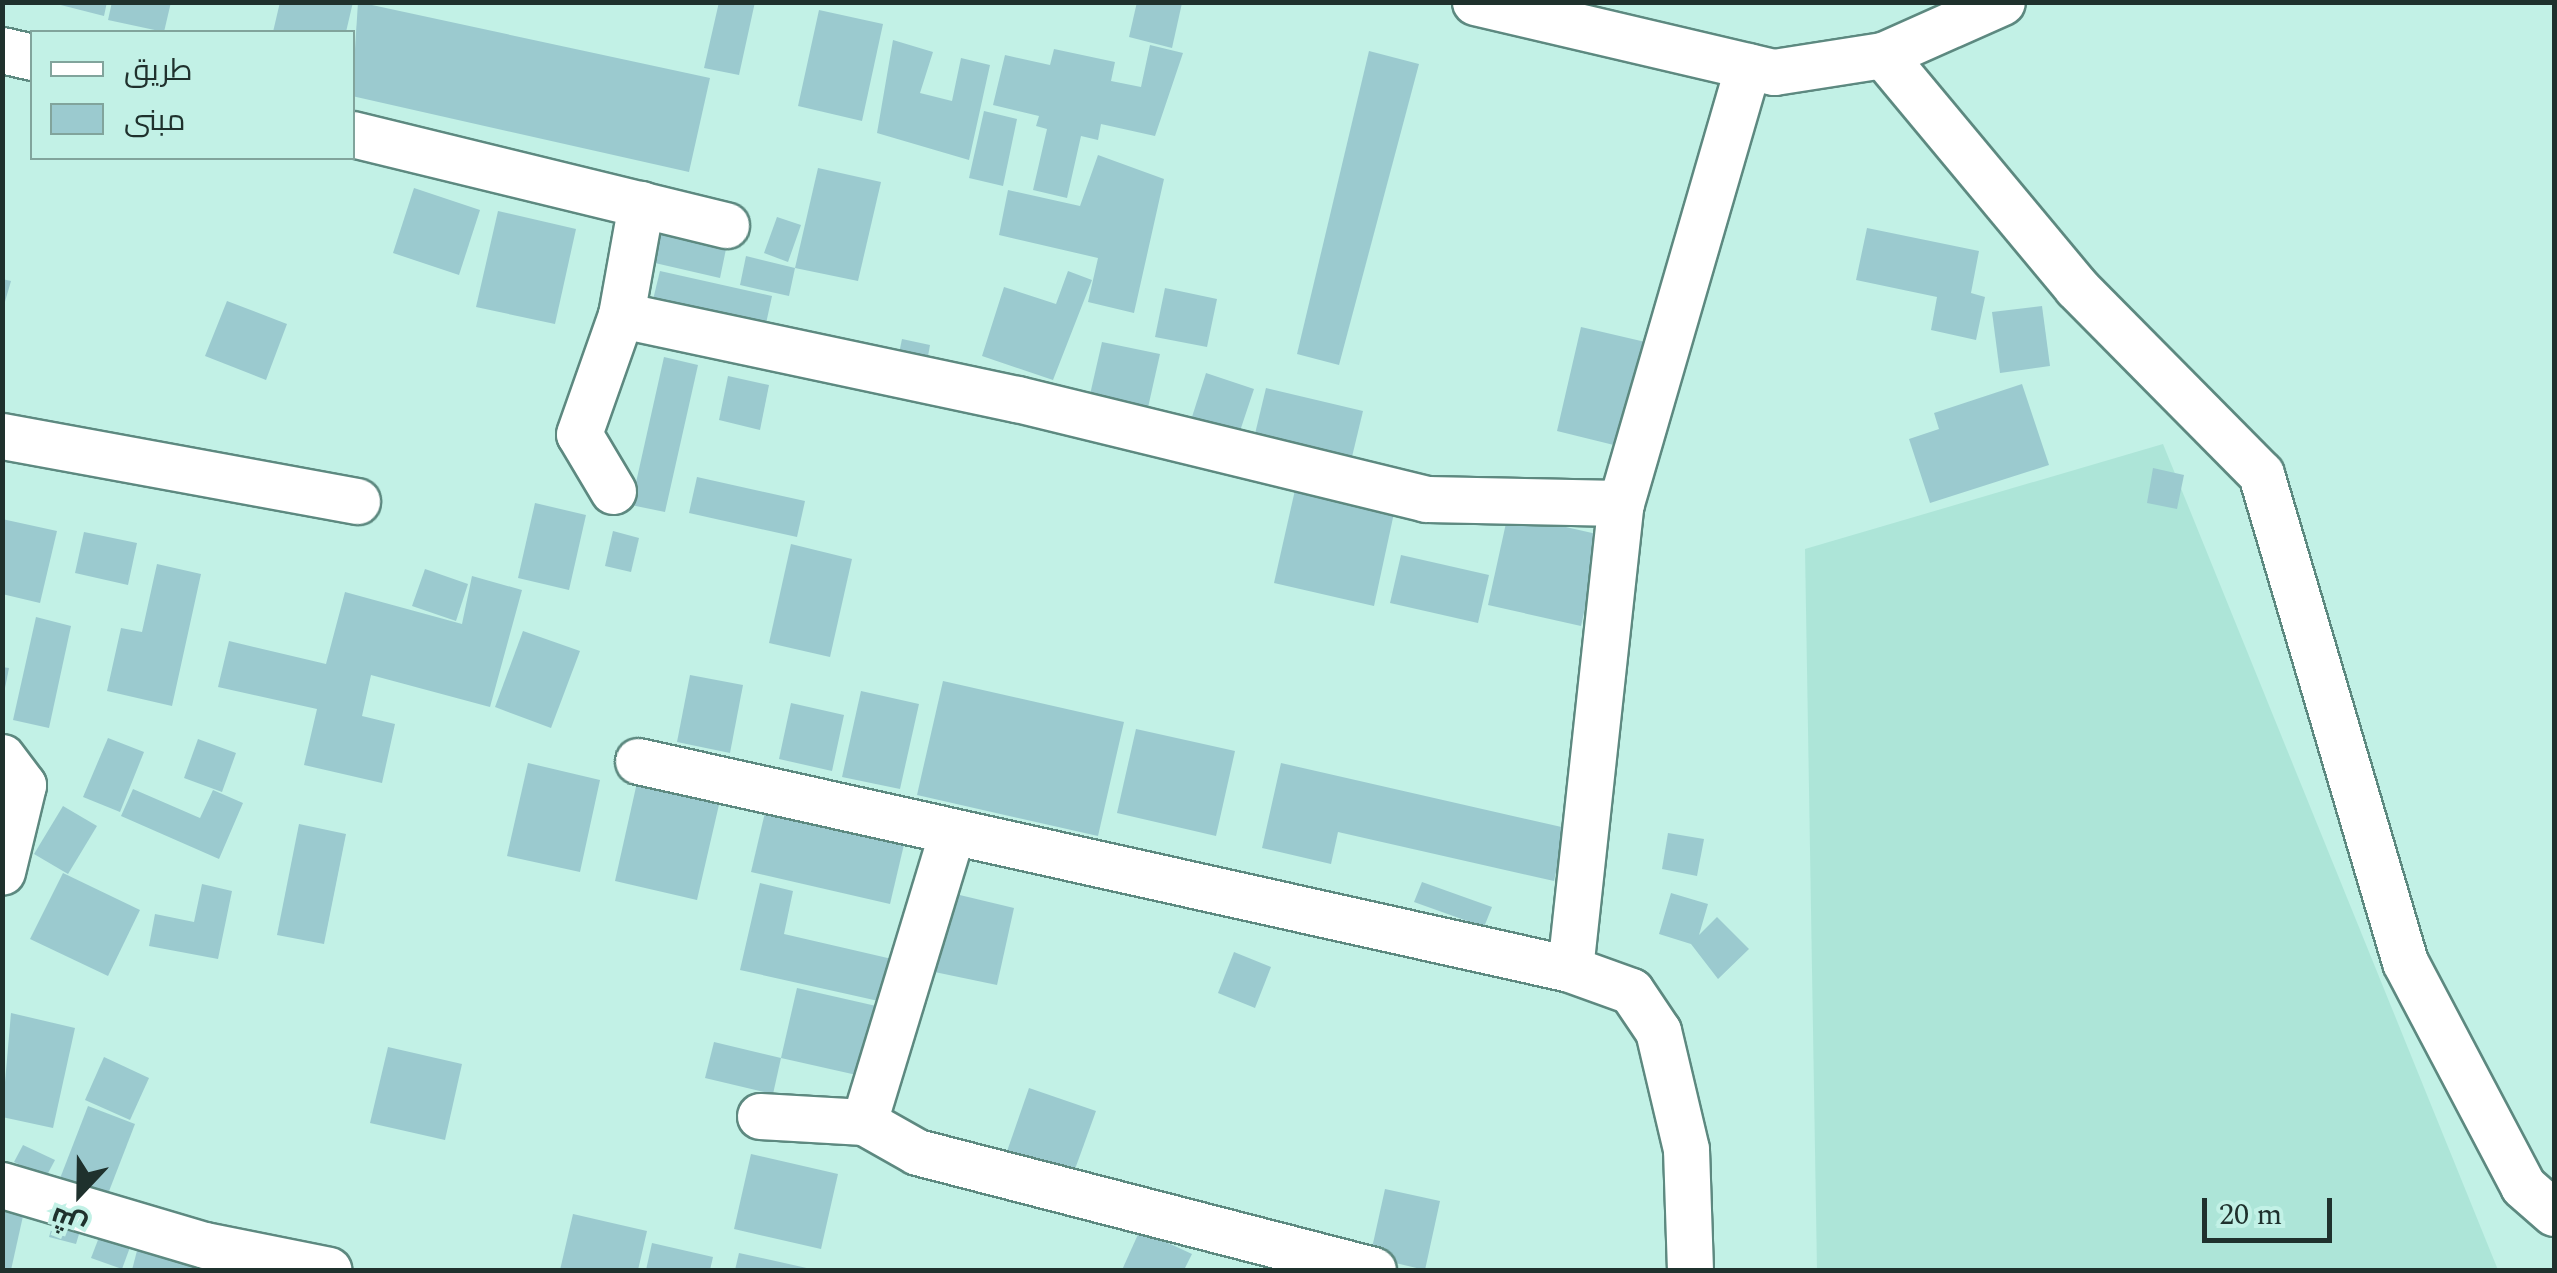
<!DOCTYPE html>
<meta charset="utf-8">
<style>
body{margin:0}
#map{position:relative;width:2557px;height:1273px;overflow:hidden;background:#c2f1e6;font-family:Spectral,Cairo,serif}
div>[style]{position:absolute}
.built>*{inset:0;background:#ade5d8}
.building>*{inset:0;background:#9bcacf}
.roads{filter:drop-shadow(2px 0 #5d8980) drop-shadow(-2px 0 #5d8980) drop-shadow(0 2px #5d8980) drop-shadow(0 -2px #5d8980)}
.street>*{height:45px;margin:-22.5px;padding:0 22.5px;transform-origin:22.5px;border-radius:22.5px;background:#fff}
span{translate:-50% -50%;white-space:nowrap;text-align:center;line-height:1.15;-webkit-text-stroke:9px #c2f1e6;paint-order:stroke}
.frame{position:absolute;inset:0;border:5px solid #1f312d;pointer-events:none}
.legend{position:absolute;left:30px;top:30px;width:325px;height:130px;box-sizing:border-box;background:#c2f1e6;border:2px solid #81a49c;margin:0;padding:12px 18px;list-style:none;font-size:30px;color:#1f312d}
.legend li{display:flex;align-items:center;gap:20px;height:50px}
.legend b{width:50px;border:2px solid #81a49c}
.north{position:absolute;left:30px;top:1143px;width:100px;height:100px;-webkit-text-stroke:8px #c2f1e6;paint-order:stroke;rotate:202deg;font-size:28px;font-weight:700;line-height:40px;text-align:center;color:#1f312d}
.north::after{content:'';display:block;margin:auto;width:35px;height:45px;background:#1f312d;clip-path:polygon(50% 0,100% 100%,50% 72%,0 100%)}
.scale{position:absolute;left:2202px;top:1198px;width:130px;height:45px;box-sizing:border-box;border:5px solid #1f312d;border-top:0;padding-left:12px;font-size:30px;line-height:35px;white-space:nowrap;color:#1f312d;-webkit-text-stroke:8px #c2f1e6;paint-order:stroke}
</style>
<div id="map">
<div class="built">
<div style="clip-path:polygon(2163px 444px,2498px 1270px,1817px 1270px,1805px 549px)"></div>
</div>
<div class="building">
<div style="clip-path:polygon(49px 2px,107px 2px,104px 16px)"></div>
<div style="clip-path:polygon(112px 2px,171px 2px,164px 32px,108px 20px)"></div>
<div style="clip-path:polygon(280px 2px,353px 2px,346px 32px,273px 32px)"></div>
<div style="clip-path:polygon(358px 2px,710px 78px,689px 172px,352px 96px)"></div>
<div style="clip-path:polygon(719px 2px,755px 2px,739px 75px,704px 68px)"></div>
<div style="clip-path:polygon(1137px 2px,1182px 3px,1172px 48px,1129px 37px)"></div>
<div style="clip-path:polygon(819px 10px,883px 24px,862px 121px,798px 106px)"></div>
<div style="clip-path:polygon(893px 40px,933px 52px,920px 93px,952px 101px,961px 58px,990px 65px,969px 160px,877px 133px)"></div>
<div style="clip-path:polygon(1150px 45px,1183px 53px,1155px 136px,1101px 124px,1098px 140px,1081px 136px,1067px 198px,1033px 190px,1047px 129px,1036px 126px,1039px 116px,993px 105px,1005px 55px,1050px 65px,1054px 49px,1115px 62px,1111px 81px,1141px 87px)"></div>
<div style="clip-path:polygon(1369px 51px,1419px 64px,1339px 365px,1297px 354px)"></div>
<div style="clip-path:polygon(984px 111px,1017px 119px,1003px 186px,969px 178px)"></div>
<div style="clip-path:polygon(1098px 155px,1164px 179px,1134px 313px,1088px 302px,1098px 258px,999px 235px,1008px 190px,1080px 206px)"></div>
<div style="clip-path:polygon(818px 168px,881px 182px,858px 281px,795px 268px)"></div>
<div style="clip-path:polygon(414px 188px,480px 210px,459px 275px,393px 253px)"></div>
<div style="clip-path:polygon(498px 211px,576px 229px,555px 324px,476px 307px)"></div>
<div style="clip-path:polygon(777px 217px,801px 225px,788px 262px,764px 253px)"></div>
<div style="clip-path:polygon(1867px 228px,1979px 251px,1971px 293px,1985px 297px,1976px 340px,1931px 330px,1937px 297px,1856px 280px)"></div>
<div style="clip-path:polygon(648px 231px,726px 249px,720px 278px,642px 260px)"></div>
<div style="clip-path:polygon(746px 256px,795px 268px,789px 296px,740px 285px)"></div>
<div style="clip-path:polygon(660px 271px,772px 296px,762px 342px,649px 316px)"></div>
<div style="clip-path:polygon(1068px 271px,1092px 280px,1053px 380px,982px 356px,1004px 287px,1056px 304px)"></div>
<div style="clip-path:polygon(2px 279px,11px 281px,4px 305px,2px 305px)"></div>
<div style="clip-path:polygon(1165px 288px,1217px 299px,1207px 347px,1155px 337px)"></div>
<div style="clip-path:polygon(227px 301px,287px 324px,266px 380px,205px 356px)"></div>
<div style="clip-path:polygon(2042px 306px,2050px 366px,2000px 373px,1992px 312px)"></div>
<div style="clip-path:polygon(1581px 327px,1654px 344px,1630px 449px,1557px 431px)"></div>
<div style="clip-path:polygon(902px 339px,930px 345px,925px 373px,896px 368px)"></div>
<div style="clip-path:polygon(1102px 342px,1160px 354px,1147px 412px,1089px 399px)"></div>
<div style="clip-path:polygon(664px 357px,698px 365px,665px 512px,631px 505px)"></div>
<div style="clip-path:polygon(1206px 373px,1254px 389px,1239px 434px,1192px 417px)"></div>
<div style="clip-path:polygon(728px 376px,769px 385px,760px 430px,719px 420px)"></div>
<div style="clip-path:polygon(2022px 384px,2049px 465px,1930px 503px,1909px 439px,1939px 429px,1934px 413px)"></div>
<div style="clip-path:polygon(1266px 388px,1363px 411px,1351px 461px,1254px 438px)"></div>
<div style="clip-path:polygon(2153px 468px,2184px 475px,2177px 509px,2147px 503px)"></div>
<div style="clip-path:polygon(697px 477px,805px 501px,797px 537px,689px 513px)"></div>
<div style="clip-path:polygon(1295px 490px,1394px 513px,1374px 606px,1274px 583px)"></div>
<div style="clip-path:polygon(535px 503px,586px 515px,569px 590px,518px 578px)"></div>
<div style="clip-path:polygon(1508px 514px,1601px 535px,1581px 626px,1488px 605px)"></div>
<div style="clip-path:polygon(2px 519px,57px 531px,40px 603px,2px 594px)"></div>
<div style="clip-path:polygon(613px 531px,639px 538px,631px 572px,605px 566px)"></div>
<div style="clip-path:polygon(84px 532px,137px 543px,128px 585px,75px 573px)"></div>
<div style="clip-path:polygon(791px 544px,852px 559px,830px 657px,769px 643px)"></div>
<div style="clip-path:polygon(1401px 555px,1489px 575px,1478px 623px,1390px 603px)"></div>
<div style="clip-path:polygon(157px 564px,201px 574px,172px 706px,107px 691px,121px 628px,142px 632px)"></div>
<div style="clip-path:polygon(425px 569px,468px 584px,456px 621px,412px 606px)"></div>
<div style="clip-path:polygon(472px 576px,522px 590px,490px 707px,371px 675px,362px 716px,395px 724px,382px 783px,304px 765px,317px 709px,218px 687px,229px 641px,326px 664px,345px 592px,462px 624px)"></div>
<div style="clip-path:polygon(36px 617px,71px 626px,49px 728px,13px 720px)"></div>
<div style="clip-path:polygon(523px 631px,580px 651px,551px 728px,495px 707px)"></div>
<div style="clip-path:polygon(2px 667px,9px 668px,4px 693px,2px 693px)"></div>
<div style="clip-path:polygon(690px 675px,743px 685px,730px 753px,677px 742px)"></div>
<div style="clip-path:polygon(943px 681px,1124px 722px,1098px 836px,917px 795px)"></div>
<div style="clip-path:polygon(861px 691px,919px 704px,900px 789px,842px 777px)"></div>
<div style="clip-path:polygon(791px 703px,844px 715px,832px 771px,779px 759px)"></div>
<div style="clip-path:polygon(1136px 729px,1235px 751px,1216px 836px,1117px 813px)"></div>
<div style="clip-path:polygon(108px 738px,144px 752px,120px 812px,83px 797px)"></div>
<div style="clip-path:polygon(198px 739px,236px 753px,222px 792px,184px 778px)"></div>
<div style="clip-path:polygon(528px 763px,600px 780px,580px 872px,507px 856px)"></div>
<div style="clip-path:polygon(1281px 763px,1566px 828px,1554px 881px,1338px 832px,1331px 864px,1262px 848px)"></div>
<div style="clip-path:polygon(638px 778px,721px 796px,697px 900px,615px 881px)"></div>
<div style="clip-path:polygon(133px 789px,200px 818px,213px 790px,243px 803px,219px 859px,121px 816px)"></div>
<div style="clip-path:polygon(767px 804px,906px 836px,890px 904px,751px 872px)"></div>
<div style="clip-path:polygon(63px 806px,97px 826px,68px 874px,34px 854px)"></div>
<div style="clip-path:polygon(299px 824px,346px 834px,324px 944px,277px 935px)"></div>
<div style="clip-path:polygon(1668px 833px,1704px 839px,1697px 876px,1662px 869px)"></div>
<div style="clip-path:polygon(63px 873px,140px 910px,108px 976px,30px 939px)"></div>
<div style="clip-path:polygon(1422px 882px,1492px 907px,1484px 927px,1414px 902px)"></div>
<div style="clip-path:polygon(760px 883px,793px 891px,784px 934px,892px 959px,883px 1002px,740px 970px)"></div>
<div style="clip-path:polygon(202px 884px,232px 891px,218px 959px,149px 946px,155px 914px,194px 922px)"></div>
<div style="clip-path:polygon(943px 891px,1014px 908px,997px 985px,925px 970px)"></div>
<div style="clip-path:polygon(1671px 893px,1708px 904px,1699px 935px,1717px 917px,1749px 949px,1718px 979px,1691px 944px,1659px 934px)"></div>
<div style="clip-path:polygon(1234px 952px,1271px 967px,1255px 1008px,1218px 993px)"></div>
<div style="clip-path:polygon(797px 988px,885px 1008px,870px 1078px,781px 1058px)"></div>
<div style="clip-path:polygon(11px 1013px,75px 1028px,53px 1128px,2px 1117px)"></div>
<div style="clip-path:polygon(714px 1042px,781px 1058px,773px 1094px,705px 1078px)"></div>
<div style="clip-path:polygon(388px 1047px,462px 1064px,445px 1140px,370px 1123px)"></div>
<div style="clip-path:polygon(104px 1057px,149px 1078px,130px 1120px,85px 1100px)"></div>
<div style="clip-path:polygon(1029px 1088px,1096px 1111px,1070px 1183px,1004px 1160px)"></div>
<div style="clip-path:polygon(88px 1106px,135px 1124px,106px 1199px,59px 1181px)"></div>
<div style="clip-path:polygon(23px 1145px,55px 1160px,46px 1177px,14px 1162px)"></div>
<div style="clip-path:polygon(751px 1154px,838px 1174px,821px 1249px,734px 1229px)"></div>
<div style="clip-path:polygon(1385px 1189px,1440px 1201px,1425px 1270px,1370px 1257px)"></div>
<div style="clip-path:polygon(2px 1192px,27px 1198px,11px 1270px,2px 1270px)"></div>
<div style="clip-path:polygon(56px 1213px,83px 1221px,76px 1244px,49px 1237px)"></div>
<div style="clip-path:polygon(573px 1214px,647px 1231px,638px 1270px,560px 1270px)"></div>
<div style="clip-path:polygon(103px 1227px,133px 1239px,122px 1269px,91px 1258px)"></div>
<div style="clip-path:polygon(1140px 1230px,1192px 1254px,1184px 1270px,1122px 1270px)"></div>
<div style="clip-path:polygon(139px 1243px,219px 1260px,216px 1270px,132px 1270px)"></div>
<div style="clip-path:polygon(652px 1243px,713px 1257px,710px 1270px,646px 1270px)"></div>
<div style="clip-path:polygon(739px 1253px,811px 1269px,811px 1270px,735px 1270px)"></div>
</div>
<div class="roads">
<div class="street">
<div style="left:1475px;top:2px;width:307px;rotate:13.2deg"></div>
<div style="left:1774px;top:72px;width:110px;rotate:-8.9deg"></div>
<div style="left:1883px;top:55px;width:130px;rotate:-24deg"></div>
<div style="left:2px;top:50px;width:31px;rotate:13deg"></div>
<div style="left:1883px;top:55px;width:302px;rotate:50.2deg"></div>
<div style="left:2076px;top:287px;width:263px;rotate:45.3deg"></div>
<div style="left:2261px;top:474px;width:509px;rotate:73.56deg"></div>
<div style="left:2405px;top:962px;width:253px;rotate:62.2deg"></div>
<div style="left:2523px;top:1186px;width:41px;rotate:41.1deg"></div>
<div style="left:352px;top:134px;width:385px;rotate:13.7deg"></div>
<div style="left:621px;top:315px;width:405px;rotate:12deg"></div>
<div style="left:1017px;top:399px;width:421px;rotate:13.7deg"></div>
<div style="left:1426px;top:499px;width:195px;rotate:1.2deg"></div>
<div style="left:2px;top:436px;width:361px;rotate:10.4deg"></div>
<div style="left:613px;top:491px;width:66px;rotate:-120.8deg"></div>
<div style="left:579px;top:434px;width:126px;rotate:-70.6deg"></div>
<div style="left:621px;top:315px;width:113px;rotate:-79.8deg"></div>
<div style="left:2px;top:757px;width:35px;rotate:53deg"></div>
<div style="left:23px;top:785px;width:89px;rotate:103.6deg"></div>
<div style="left:638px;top:761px;width:955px;rotate:12.58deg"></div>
<div style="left:760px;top:1116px;width:104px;rotate:3.3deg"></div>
<div style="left:864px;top:1122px;width:61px;rotate:29.5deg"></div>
<div style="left:917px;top:1152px;width:471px;rotate:14.5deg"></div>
<div style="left:864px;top:1122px;width:302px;rotate:-73.1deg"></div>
<div style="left:2px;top:1185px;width:212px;rotate:16.5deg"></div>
<div style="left:205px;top:1245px;width:126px;rotate:11.4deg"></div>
<div style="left:1690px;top:1270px;width:121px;rotate:-91.9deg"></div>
<div style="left:1686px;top:1149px;width:121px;rotate:-103.3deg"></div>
<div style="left:1658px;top:1031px;width:48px;rotate:-124deg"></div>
<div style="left:1631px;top:991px;width:65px;rotate:-160.2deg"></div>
<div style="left:1570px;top:969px;width:469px;rotate:-83.8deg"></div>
<div style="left:1621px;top:503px;width:455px;rotate:-73.8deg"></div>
</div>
</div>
<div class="frame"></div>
<ul class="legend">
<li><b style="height:12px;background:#fff"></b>طريق</li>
<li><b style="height:28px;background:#9bcacf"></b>مبنى</li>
</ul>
<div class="north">ش</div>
<div class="scale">20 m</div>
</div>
